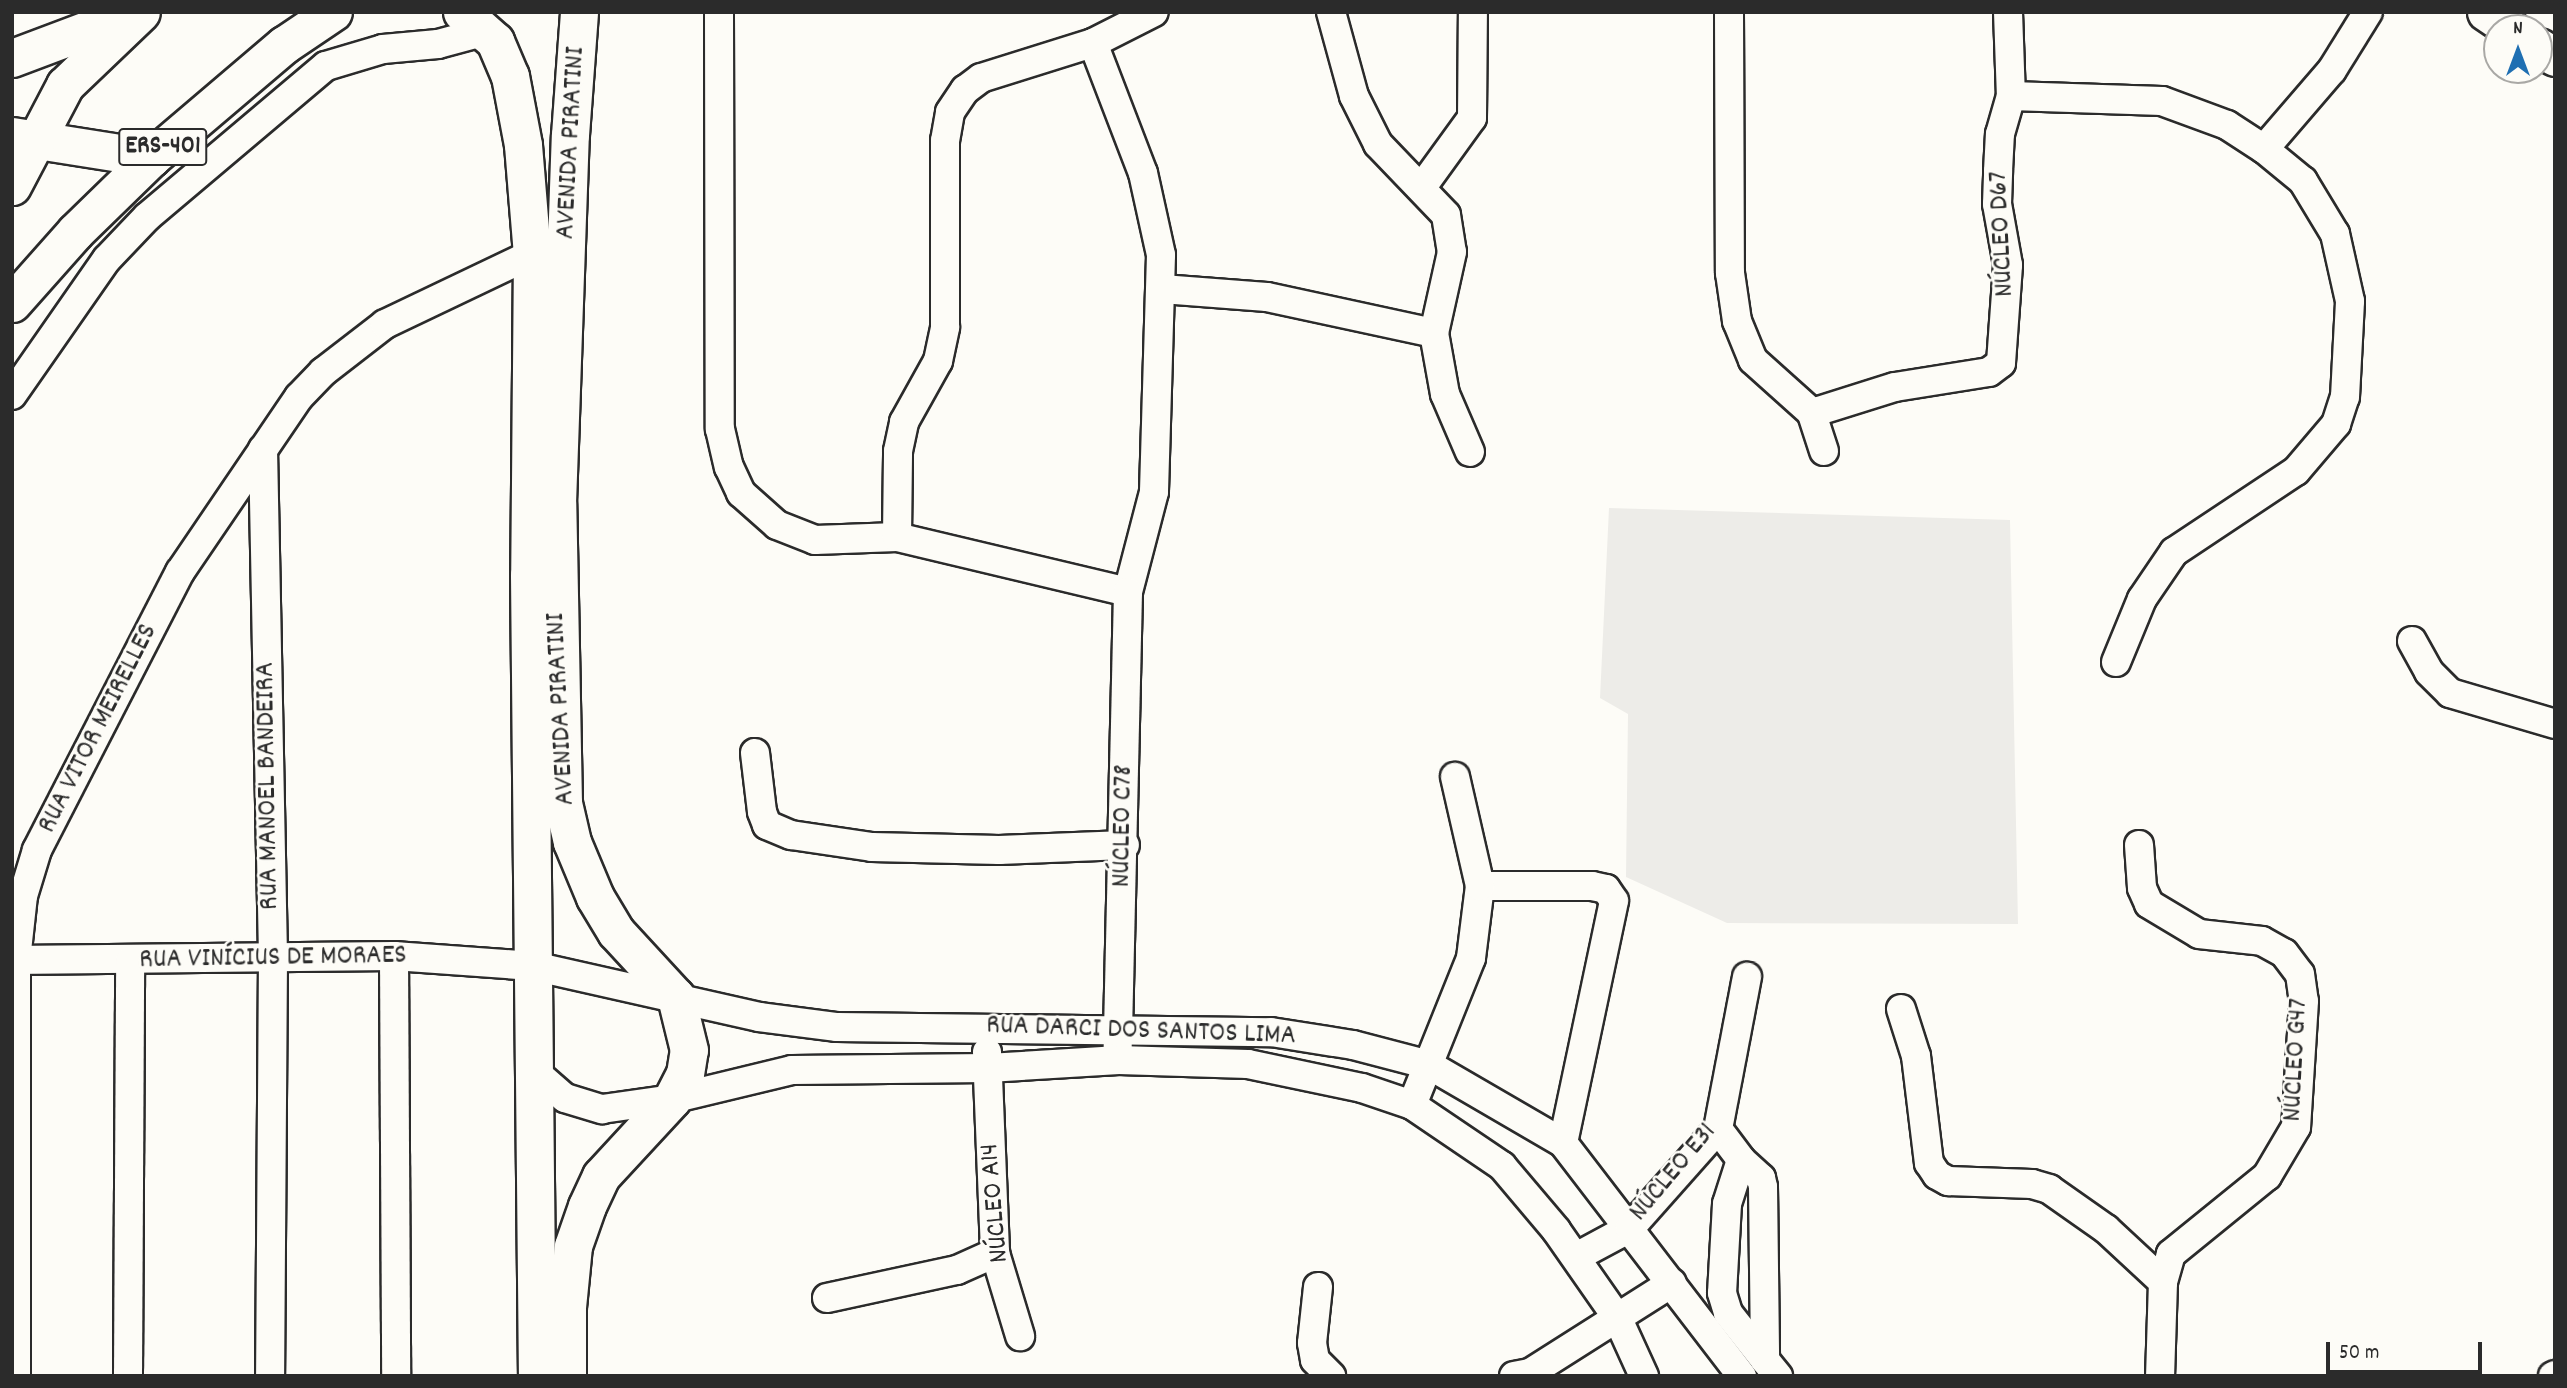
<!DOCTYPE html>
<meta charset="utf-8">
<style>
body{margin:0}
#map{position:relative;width:2567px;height:1388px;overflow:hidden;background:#fdfcf7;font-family:Dekko,sans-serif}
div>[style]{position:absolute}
.built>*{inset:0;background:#edece8}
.roads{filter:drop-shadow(2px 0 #2b2b2b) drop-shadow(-2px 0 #2b2b2b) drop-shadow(0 2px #2b2b2b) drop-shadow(0 -2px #2b2b2b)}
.minor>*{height:28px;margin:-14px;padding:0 14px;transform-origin:14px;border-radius:14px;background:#fdfcf7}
.major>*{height:37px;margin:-18.5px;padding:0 18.5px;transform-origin:18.5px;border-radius:18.5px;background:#fdfcf7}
span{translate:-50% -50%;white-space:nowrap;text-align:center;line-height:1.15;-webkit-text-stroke:5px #fdfcf7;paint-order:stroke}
.shield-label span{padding:2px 5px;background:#fdfcf7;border:2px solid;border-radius:5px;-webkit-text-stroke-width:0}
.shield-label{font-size:26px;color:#2b2b2b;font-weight:700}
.street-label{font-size:28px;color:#2b2b2b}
.frame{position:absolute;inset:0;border:14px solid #2b2b2b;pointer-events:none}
.north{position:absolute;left:2483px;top:14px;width:70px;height:70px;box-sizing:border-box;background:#fdfcf7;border:2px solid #a9a8a5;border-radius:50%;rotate:0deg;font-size:19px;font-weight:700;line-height:28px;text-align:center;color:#2b2b2b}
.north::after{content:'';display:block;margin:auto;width:24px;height:32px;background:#1f6fb2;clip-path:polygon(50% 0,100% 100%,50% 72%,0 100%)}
.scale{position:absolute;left:2326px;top:1342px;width:156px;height:32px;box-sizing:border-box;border:4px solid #2b2b2b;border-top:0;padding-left:9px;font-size:21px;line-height:24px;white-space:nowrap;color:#2b2b2b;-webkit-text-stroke:5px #fdfcf7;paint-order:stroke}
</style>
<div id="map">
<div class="built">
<div style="clip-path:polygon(1609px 508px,2010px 520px,2018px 924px,1727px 923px,1626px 877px,1628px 714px,1600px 698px)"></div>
</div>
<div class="roads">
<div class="minor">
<div style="left:719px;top:12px;width:417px;rotate:89.9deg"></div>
<div style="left:720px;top:429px;width:39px;rotate:77deg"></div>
<div style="left:729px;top:467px;width:29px;rotate:65deg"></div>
<div style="left:741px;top:493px;width:48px;rotate:41.6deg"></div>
<div style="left:777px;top:525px;width:41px;rotate:21.5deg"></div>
<div style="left:815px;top:540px;width:82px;rotate:-2.1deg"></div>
<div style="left:897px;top:537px;width:237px;rotate:13.4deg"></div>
<div style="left:1331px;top:12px;width:87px;rotate:74.7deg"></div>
<div style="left:1354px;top:96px;width:54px;rotate:63.4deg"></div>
<div style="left:1378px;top:144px;width:98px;rotate:46.2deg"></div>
<div style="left:1446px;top:215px;width:37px;rotate:81deg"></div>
<div style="left:1452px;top:252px;width:83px;rotate:102.5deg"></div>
<div style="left:1434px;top:333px;width:62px;rotate:79.8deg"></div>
<div style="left:1445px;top:394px;width:63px;rotate:66.7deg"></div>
<div style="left:1729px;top:12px;width:261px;rotate:89.8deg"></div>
<div style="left:1730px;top:273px;width:49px;rotate:81.7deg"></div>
<div style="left:1737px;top:321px;width:42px;rotate:67.7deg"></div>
<div style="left:1753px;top:360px;width:79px;rotate:41.9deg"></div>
<div style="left:2008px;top:12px;width:84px;rotate:88deg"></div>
<div style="left:1093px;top:43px;width:139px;rotate:69deg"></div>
<div style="left:1143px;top:173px;width:84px;rotate:77.6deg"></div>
<div style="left:1161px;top:255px;width:237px;rotate:91.7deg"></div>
<div style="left:1154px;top:492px;width:103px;rotate:104.6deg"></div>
<div style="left:1128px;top:592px;width:455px;rotate:91.3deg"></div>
<div style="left:1422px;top:187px;width:85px;rotate:-54.1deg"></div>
<div style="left:1472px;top:118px;width:106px;rotate:-89.5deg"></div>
<div style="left:1162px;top:289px;width:105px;rotate:4.4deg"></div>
<div style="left:1267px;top:297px;width:171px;rotate:12.2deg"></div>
<div style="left:12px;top:395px;width:166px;rotate:-55.1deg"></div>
<div style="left:107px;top:259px;width:58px;rotate:-46.4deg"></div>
<div style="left:147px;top:217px;width:234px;rotate:-40.2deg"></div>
<div style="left:326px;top:66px;width:59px;rotate:-16.6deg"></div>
<div style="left:383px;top:49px;width:55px;rotate:-5.2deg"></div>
<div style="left:438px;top:44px;width:50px;rotate:-15.2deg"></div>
<div style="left:263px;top:449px;width:509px;rotate:88.87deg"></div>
<div style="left:273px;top:958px;width:418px;rotate:90.4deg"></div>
<div style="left:1824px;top:451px;width:40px;rotate:-108deg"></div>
<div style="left:1812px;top:413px;width:87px;rotate:-17.4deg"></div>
<div style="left:1895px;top:387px;width:95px;rotate:-9.1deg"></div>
<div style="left:1989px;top:372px;width:15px;rotate:-37deg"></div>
<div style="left:2001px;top:363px;width:98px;rotate:-85.9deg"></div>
<div style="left:2008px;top:265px;width:62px;rotate:-100.2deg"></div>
<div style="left:1997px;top:204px;width:33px;rotate:-88deg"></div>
<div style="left:1998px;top:171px;width:37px;rotate:-87deg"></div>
<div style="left:2000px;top:134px;width:40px;rotate:-74deg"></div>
<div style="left:2011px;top:96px;width:151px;rotate:1.9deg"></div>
<div style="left:2162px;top:101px;width:69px;rotate:20.3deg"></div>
<div style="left:2227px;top:125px;width:44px;rotate:33deg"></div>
<div style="left:2264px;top:149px;width:104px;rotate:-49.3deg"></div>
<div style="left:2332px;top:70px;width:68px;rotate:-58.2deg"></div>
<div style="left:897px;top:537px;width:86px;rotate:-89.3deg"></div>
<div style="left:898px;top:451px;width:30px;rotate:-78deg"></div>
<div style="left:904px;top:422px;width:70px;rotate:-60.9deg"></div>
<div style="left:938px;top:361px;width:35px;rotate:-78deg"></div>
<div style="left:945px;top:327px;width:186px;rotate:-90deg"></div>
<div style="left:945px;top:141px;width:29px;rotate:-80deg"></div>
<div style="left:950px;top:112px;width:27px;rotate:-56deg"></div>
<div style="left:965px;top:90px;width:20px;rotate:-37deg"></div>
<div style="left:981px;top:78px;width:117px;rotate:-17.4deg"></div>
<div style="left:1093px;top:43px;width:68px;rotate:-26.9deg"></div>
<div style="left:2412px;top:641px;width:35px;rotate:61deg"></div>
<div style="left:2429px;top:672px;width:30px;rotate:45deg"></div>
<div style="left:2450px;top:693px;width:109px;rotate:16.4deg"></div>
<div style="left:2116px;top:662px;width:68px;rotate:-67.6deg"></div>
<div style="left:2142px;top:599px;width:57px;rotate:-55.8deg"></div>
<div style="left:2174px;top:552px;width:146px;rotate:-33.6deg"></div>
<div style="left:2296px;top:471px;width:62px;rotate:-49.6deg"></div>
<div style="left:2336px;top:424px;width:28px;rotate:-72deg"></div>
<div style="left:2345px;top:397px;width:96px;rotate:-87deg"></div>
<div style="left:2350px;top:301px;width:69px;rotate:-102.6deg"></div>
<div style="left:2335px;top:234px;width:62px;rotate:-121.1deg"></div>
<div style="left:2303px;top:181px;width:50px;rotate:-140.6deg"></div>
<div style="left:755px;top:753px;width:59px;rotate:83.2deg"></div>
<div style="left:762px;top:812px;width:14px;rotate:69deg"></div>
<div style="left:767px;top:825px;width:26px;rotate:23deg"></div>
<div style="left:791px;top:835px;width:82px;rotate:8.4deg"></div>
<div style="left:872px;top:847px;width:127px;rotate:1.4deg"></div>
<div style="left:999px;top:850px;width:126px;rotate:-2.3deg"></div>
<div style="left:2139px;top:845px;width:43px;rotate:86deg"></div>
<div style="left:2142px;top:888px;width:17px;rotate:66deg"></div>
<div style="left:2149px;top:904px;width:58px;rotate:31deg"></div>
<div style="left:2199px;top:934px;width:63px;rotate:6.3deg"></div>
<div style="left:2262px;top:941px;width:25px;rotate:29deg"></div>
<div style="left:2284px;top:953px;width:26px;rotate:53deg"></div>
<div style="left:2300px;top:974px;width:27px;rotate:82deg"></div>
<div style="left:2304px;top:1001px;width:126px;rotate:93.6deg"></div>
<div style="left:2296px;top:1127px;width:57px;rotate:120.6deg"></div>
<div style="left:2267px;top:1176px;width:124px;rotate:140.9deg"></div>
<div style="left:2171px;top:1254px;width:29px;rotate:106deg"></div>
<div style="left:2163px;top:1282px;width:94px;rotate:91.8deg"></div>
<div style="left:1480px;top:886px;width:112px"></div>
<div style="left:1592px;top:886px;width:14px;rotate:12deg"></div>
<div style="left:1606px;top:889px;width:14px;rotate:56deg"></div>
<div style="left:1614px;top:901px;width:247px;rotate:101.9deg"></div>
<div style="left:394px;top:956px;width:420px;rotate:89.7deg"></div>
<div style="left:12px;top:960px;width:382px;rotate:-0.6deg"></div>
<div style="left:394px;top:956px;width:139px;rotate:4.1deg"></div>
<div style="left:533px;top:966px;width:232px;rotate:12.7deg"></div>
<div style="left:759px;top:1017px;width:79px;rotate:7.3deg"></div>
<div style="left:837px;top:1027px;width:434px;rotate:0.7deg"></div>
<div style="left:1271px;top:1032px;width:83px;rotate:9deg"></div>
<div style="left:1353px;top:1045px;width:79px;rotate:14.7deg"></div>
<div style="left:1429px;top:1065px;width:155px;rotate:30.2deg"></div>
<div style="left:1563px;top:1143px;width:294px;rotate:52.5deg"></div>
<div style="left:1901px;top:1009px;width:49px;rotate:72.3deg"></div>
<div style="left:1916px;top:1056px;width:108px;rotate:83.1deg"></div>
<div style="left:1929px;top:1163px;width:14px;rotate:56deg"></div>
<div style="left:1937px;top:1175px;width:13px;rotate:29deg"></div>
<div style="left:1948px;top:1181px;width:84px;rotate:2deg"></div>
<div style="left:2032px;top:1184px;width:18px;rotate:16deg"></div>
<div style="left:2049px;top:1189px;width:70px;rotate:35.1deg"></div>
<div style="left:2106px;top:1229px;width:78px;rotate:42.9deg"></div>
<div style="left:987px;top:1052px;width:201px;rotate:87.7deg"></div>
<div style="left:995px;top:1253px;width:87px;rotate:73.2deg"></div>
<div style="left:534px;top:1071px;width:41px;rotate:41.1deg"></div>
<div style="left:565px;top:1098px;width:39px;rotate:17deg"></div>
<div style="left:602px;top:1109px;width:71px;rotate:-8.1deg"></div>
<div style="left:672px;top:1099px;width:123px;rotate:-13.6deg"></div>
<div style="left:792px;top:1070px;width:196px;rotate:-0.6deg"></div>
<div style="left:988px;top:1068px;width:131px;rotate:-3.5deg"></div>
<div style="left:1119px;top:1060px;width:129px;rotate:1.8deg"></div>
<div style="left:1248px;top:1064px;width:116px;rotate:11.9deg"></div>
<div style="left:1362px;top:1088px;width:53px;rotate:18.8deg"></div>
<div style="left:1412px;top:1105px;width:109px;rotate:34.1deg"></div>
<div style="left:1502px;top:1166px;width:84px;rotate:49.8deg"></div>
<div style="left:1556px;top:1230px;width:108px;rotate:55.1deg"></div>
<div style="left:1618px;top:1319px;width:63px;rotate:65.5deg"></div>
<div style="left:1412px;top:1105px;width:158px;rotate:-68.1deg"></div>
<div style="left:1471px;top:958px;width:73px;rotate:-82.9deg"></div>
<div style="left:1480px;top:886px;width:112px;rotate:-102.9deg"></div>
<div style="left:1718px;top:1129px;width:39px;rotate:53deg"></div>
<div style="left:1741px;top:1160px;width:27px;rotate:42deg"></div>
<div style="left:1761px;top:1178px;width:9px;rotate:77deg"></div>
<div style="left:1763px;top:1187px;width:173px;rotate:89.3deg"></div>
<div style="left:1765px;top:1360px;width:21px;rotate:51deg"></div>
<div style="left:1741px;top:1160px;width:46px;rotate:107.7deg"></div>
<div style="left:1727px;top:1204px;width:89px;rotate:93.2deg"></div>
<div style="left:1722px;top:1293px;width:21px;rotate:73deg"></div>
<div style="left:1728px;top:1313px;width:60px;rotate:51.8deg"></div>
<div style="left:1576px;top:1257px;width:61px;rotate:-28.2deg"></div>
<div style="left:1630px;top:1228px;width:132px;rotate:-48.4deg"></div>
<div style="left:1718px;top:1129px;width:155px;rotate:-79.2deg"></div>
<div style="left:1318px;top:1287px;width:56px;rotate:96.1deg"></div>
<div style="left:1312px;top:1343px;width:17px;rotate:80deg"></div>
<div style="left:1315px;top:1360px;width:23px;rotate:45deg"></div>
<div style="left:827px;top:1298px;width:133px;rotate:-12.2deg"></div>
<div style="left:957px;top:1270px;width:42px;rotate:-24.1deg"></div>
<div style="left:16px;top:1376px;width:416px;rotate:-90deg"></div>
<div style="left:16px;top:960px;width:64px;rotate:-83.8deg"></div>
<div style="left:23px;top:896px;width:48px;rotate:-73.1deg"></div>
<div style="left:37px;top:850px;width:313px;rotate:-62.8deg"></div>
<div style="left:180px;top:572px;width:212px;rotate:-55.8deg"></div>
<div style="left:299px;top:397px;width:35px;rotate:-46deg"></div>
<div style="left:323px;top:372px;width:78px;rotate:-37.7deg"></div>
<div style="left:385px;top:324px;width:163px;rotate:-25.5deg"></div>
<div style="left:128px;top:1376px;width:415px;rotate:-89.7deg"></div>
<div style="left:1514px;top:1376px;width:16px;rotate:-11deg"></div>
<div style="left:1530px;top:1373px;width:168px;rotate:-32.4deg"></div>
<div style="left:2553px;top:1376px;width:2px;rotate:-27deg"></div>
</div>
<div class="major">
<div style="left:462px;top:12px;width:44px;rotate:41.3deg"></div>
<div style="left:495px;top:41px;width:38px;rotate:67deg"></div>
<div style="left:510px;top:76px;width:70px;rotate:79.3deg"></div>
<div style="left:523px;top:145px;width:109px;rotate:85.3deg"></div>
<div style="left:532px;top:254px;width:321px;rotate:90.5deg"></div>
<div style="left:529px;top:575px;width:801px;rotate:89.43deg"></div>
<div style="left:2486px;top:12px;width:29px;rotate:34deg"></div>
<div style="left:2539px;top:47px;width:19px;rotate:32deg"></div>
<div style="left:12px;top:58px;width:125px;rotate:-20.6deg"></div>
<div style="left:12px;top:136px;width:141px;rotate:9deg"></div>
<div style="left:12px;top:186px;width:114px;rotate:-62.3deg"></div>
<div style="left:65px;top:85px;width:105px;rotate:-43.8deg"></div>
<div style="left:12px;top:303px;width:95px;rotate:-48.4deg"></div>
<div style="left:75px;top:232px;width:106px;rotate:-44.2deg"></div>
<div style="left:151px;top:158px;width:175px;rotate:-40.4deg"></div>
<div style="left:284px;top:45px;width:59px;rotate:-34deg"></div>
<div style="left:567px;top:1376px;width:69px;rotate:-90deg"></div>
<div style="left:567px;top:1307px;width:61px;rotate:-84.4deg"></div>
<div style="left:573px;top:1246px;width:42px;rotate:-70.7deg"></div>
<div style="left:587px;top:1206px;width:33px;rotate:-65deg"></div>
<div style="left:601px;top:1176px;width:105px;rotate:-47.3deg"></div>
<div style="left:672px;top:1099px;width:28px;rotate:-63deg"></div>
<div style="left:685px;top:1074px;width:24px;rotate:-81deg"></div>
<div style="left:689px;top:1050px;width:55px;rotate:-103.8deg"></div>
<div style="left:676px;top:997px;width:88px;rotate:-132.7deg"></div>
<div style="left:616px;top:932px;width:41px;rotate:-121deg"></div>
<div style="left:595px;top:897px;width:60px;rotate:-112.7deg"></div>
<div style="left:572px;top:842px;width:40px;rotate:-103deg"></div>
<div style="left:563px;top:803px;width:300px;rotate:-91.1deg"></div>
<div style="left:557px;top:503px;width:368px;rotate:-88deg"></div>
<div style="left:570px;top:135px;width:123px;rotate:-85.8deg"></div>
</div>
</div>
<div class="shield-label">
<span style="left:163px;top:147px">ERS-401</span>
</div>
<div class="street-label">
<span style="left:572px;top:143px;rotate:-87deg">AVENIDA PIRATINI</span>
<span style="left:2003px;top:234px;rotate:-93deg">NÚCLEO D67</span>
<span style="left:562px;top:709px;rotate:-93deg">AVENIDA PIRATINI</span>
<span style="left:99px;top:729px;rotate:-63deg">RUA VITOR MEIRELLES</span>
<span style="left:269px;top:786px;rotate:-91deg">RUA MANOEL BANDEIRA</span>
<span style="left:1124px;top:826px;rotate:-89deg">NÚCLEO C78</span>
<span style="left:273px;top:959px;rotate:-1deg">RUA VINÍCIUS DE MORAES</span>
<span style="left:1141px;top:1032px;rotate:2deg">RUA DARCI DOS SANTOS LIMA</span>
<span style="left:2297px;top:1060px;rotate:-87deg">NÚCLEO G47</span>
<span style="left:1674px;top:1173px;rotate:-50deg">NÚCLEO E31</span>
<span style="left:996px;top:1203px;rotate:-95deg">NÚCLEO A14</span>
</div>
<div class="frame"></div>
<div class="north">N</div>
<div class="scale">50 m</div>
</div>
